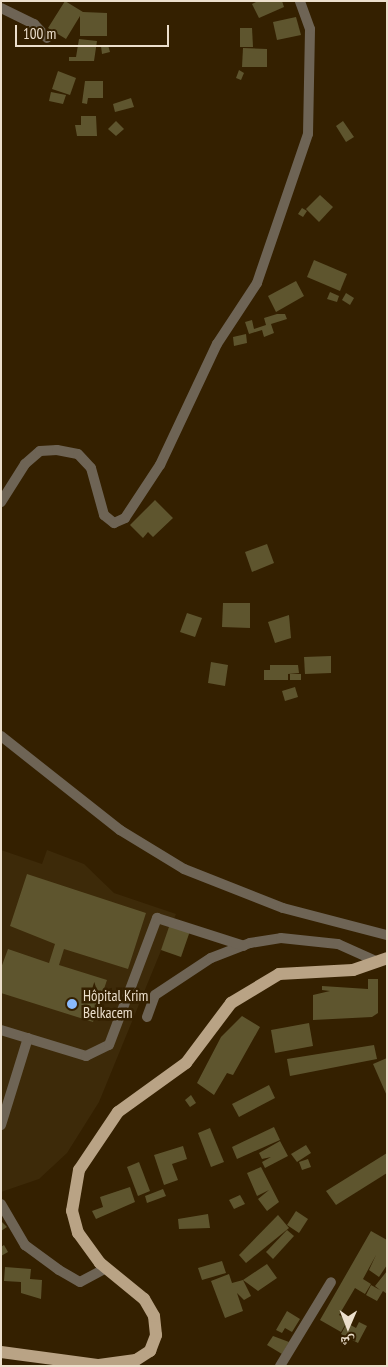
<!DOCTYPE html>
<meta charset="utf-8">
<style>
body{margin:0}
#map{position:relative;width:388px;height:1367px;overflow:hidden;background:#342000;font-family:"PT Sans Narrow","Noto Naskh Arabic",sans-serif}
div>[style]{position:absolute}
.built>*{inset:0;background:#3d2a09}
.building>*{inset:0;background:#5e552e}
.minor>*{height:10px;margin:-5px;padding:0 5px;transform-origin:5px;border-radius:5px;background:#6e6455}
.major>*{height:12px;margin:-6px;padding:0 6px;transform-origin:6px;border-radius:6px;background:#b9a385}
.dots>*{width:14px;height:14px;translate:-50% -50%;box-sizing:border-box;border:2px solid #342000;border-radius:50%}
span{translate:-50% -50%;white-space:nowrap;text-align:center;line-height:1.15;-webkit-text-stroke:5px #342000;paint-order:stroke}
.poi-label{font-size:15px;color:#ecdfcc}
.left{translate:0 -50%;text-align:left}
.frame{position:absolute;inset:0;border:2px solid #ecdfcc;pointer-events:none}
.north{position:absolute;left:323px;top:1302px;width:50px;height:50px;-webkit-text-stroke:4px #342000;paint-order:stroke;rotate:181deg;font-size:14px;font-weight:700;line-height:20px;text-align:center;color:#ecdfcc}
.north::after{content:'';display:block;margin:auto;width:18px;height:22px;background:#ecdfcc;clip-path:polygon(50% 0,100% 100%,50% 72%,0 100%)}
.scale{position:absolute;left:15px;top:25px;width:154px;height:22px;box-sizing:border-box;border:2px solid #ecdfcc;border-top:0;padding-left:6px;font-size:15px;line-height:18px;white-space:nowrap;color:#ecdfcc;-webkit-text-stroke:4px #342000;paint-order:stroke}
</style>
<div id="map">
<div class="built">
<div style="clip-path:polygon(1px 850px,42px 864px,47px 850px,84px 864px,114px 893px,176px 914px,99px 1102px,67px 1153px,39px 1179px,1px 1192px)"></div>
</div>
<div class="building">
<div style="clip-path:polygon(65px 1px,83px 12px,107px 13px,107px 36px,80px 36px,80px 16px,66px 39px,48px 28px)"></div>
<div style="clip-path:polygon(258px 1px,282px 1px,284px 7px,259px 18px,252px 4px)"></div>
<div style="clip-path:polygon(296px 17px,301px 35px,277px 40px,273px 22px)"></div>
<div style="clip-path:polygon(240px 28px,252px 28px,253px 47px,240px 47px)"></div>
<div style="clip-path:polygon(79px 39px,97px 41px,94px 61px,69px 61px,69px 57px,76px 57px)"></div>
<div style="clip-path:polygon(108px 45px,110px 52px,102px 54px,101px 46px)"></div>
<div style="clip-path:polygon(243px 48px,267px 49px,267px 67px,242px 67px)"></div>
<div style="clip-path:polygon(239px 70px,244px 73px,241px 80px,236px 78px)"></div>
<div style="clip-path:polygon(58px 71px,76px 78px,70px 95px,52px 89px)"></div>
<div style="clip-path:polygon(85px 81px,103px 81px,103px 98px,88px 98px,87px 104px,82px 103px)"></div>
<div style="clip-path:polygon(51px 92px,66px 95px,63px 104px,49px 101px)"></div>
<div style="clip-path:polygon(131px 98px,134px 107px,115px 112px,113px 104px)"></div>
<div style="clip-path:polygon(81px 116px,96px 116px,97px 136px,77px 136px,75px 125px,81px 125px)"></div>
<div style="clip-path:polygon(116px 121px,124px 129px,116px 136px,108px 129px)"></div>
<div style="clip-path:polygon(343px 121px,354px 137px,346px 142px,336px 126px)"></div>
<div style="clip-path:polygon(320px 195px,333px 207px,319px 222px,306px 209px)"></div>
<div style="clip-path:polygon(302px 208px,307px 211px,303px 217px,298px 214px)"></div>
<div style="clip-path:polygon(314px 260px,347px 274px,340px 291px,307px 277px)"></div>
<div style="clip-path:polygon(296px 281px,304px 296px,276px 312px,268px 296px)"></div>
<div style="clip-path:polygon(330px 292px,339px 296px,337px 302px,327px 299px)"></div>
<div style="clip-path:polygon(346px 293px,354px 298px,350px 305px,342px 300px)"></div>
<div style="clip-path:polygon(277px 314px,285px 314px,287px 319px,271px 324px,274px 333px,264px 337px,262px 330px,249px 334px,245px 322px,252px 320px,254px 329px,266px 325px,264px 318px)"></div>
<div style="clip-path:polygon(246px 334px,247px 343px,234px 346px,233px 337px)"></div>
<div style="clip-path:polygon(155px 500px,173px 518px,153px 537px,148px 532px,143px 538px,130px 525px)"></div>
<div style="clip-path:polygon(267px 544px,274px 563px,252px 572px,245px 552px)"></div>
<div style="clip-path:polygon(223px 603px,250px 603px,250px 628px,222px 627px)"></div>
<div style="clip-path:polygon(187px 613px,202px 618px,195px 637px,180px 632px)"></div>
<div style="clip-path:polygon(289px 615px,291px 638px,275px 643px,268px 622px)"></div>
<div style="clip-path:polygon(331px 656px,331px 673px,305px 674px,304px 657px)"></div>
<div style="clip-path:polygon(211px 662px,228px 665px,225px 686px,208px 683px)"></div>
<div style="clip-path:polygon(270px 665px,298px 665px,299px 673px,288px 674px,288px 680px,264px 680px,264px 670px,270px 670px)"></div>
<div style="clip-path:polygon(290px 674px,301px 674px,301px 680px,290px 680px)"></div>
<div style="clip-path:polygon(295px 687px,298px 697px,285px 701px,282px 691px)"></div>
<div style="clip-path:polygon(27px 874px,146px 913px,128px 969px,64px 949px,59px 965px,107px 980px,93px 1022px,1px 993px,1px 968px,8px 949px,49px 963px,55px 944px,10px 926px)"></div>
<div style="clip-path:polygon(170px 924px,190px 931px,181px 957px,161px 950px)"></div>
<div style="clip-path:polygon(368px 979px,378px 979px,378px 1013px,372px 1017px,313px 1020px,313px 995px,330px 991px,322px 990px,322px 986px,368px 989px)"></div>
<div style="clip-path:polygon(242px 1016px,260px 1027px,233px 1075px,227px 1073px,214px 1095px,197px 1083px,221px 1037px)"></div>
<div style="clip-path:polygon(309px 1023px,313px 1046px,275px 1053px,271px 1030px)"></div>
<div style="clip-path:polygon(374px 1045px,377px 1059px,290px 1076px,287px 1059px)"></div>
<div style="clip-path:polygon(387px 1058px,387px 1096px,373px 1064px)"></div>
<div style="clip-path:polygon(269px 1085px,275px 1098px,239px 1117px,232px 1104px)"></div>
<div style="clip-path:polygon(191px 1095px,196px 1103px,190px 1107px,185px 1100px)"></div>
<div style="clip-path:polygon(274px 1127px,280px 1140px,237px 1159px,232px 1147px)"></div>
<div style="clip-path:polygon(210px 1128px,224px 1162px,211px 1167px,198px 1133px)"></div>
<div style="clip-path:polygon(280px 1141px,288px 1156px,265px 1168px,262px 1162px,271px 1157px,262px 1159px,259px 1153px)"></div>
<div style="clip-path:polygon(306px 1145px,311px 1153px,297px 1162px,291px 1154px)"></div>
<div style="clip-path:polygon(183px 1146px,187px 1159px,172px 1164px,178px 1180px,164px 1185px,154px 1155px)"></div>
<div style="clip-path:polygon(387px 1153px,387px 1173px,336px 1205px,326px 1191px)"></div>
<div style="clip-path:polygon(308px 1159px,311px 1167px,302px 1170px,299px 1162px)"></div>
<div style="clip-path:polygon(139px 1162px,150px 1191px,138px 1196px,127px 1167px)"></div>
<div style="clip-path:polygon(261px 1167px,279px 1202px,267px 1211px,258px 1199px,269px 1190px,257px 1196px,247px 1173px)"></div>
<div style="clip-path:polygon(130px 1187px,135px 1202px,96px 1219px,92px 1211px,103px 1207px,100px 1197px)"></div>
<div style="clip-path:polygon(163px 1189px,166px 1196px,147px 1203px,145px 1196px)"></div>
<div style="clip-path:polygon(240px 1195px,245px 1204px,234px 1209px,229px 1200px)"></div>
<div style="clip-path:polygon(296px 1211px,308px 1219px,299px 1233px,287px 1225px)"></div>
<div style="clip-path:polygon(208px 1214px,210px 1228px,179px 1229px,178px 1219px)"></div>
<div style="clip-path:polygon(278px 1215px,289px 1228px,246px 1263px,239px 1255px)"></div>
<div style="clip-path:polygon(1px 1221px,7px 1227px,1px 1231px)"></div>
<div style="clip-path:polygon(287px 1230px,294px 1236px,273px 1259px,266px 1252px)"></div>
<div style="clip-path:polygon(371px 1231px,387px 1240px,387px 1265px,379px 1277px,369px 1270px,376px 1255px,363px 1279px,371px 1284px,365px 1294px,355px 1288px,339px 1315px,348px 1320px,341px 1332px,320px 1320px)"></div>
<div style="clip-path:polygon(4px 1245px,8px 1252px,1px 1256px,1px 1247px)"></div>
<div style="clip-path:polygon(222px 1261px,226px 1273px,202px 1280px,198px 1268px)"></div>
<div style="clip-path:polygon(267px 1264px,277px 1278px,258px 1291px,243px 1280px,251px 1296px,244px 1300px,237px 1293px,243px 1311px,225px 1318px,211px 1281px,229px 1274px,232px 1283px,243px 1280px)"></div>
<div style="clip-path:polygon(5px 1267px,31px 1269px,30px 1279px,42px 1280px,41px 1299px,21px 1293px,21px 1282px,4px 1281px)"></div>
<div style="clip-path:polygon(387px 1271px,387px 1294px,383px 1291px,377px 1301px,366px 1295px,371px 1285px,380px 1290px,375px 1286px)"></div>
<div style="clip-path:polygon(287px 1311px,300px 1319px,292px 1332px,285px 1328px,282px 1333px,276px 1330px)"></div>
<div style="clip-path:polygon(359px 1322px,367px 1326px,358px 1343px,341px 1334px,347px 1323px,356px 1328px)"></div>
<div style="clip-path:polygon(273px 1336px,289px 1342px,282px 1354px,267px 1345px)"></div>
</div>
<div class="minor">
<div style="left:1px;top:8px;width:37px;rotate:26deg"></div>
<div style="left:34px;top:24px;width:19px;rotate:47deg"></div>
<div style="left:1px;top:502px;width:45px;rotate:-57.7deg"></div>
<div style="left:25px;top:464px;width:20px;rotate:-41deg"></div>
<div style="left:40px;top:451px;width:17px;rotate:-3deg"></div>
<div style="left:57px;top:450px;width:21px;rotate:11deg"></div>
<div style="left:78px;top:454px;width:19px;rotate:47deg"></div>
<div style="left:91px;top:468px;width:49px;rotate:74.5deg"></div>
<div style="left:104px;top:515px;width:13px;rotate:39deg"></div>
<div style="left:114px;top:523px;width:12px;rotate:-24deg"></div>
<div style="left:125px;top:518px;width:64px;rotate:-56.6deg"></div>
<div style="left:160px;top:465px;width:134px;rotate:-64.8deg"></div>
<div style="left:217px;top:344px;width:73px;rotate:-56.7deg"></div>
<div style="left:257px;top:283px;width:157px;rotate:-71.1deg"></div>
<div style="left:308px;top:134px;width:105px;rotate:-88.9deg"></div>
<div style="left:310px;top:29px;width:30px;rotate:-110deg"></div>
<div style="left:1px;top:736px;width:152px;rotate:38.3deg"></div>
<div style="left:120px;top:830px;width:75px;rotate:31.4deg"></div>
<div style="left:184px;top:869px;width:106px;rotate:21.5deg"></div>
<div style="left:283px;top:908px;width:107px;rotate:14.6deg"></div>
<div style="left:147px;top:1017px;width:23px;rotate:-70deg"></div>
<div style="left:155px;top:995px;width:67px;rotate:-33.5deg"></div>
<div style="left:211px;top:958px;width:42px;rotate:-21deg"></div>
<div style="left:250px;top:943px;width:31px;rotate:-9deg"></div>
<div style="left:281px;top:938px;width:57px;rotate:6deg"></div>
<div style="left:338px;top:944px;width:44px;rotate:24.2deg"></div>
<div style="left:1px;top:1030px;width:89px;rotate:17deg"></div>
<div style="left:86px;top:1056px;width:25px;rotate:-26deg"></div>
<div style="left:109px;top:1045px;width:136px;rotate:-69.3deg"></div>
<div style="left:157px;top:918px;width:91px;rotate:17.8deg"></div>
<div style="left:1px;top:1125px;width:91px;rotate:-72.8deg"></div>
<div style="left:1px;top:1204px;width:48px;rotate:59.7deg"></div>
<div style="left:25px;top:1245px;width:42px;rotate:36.3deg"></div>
<div style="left:59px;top:1270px;width:24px;rotate:30deg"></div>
<div style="left:80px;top:1282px;width:30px;rotate:-28deg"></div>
<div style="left:280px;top:1366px;width:98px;rotate:-58.7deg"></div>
</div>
<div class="major">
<div style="left:1px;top:1352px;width:99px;rotate:7.6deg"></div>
<div style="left:99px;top:1365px;width:37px;rotate:-8deg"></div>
<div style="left:136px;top:1360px;width:17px;rotate:-33deg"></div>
<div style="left:150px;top:1351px;width:17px;rotate:-69deg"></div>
<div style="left:156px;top:1335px;width:19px;rotate:-96deg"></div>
<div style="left:154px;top:1316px;width:20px;rotate:-120deg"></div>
<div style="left:144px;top:1299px;width:57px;rotate:-140.7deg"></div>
<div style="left:100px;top:1263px;width:37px;rotate:-126deg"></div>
<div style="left:78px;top:1233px;width:23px;rotate:-105deg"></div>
<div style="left:72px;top:1211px;width:42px;rotate:-80.3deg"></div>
<div style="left:79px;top:1170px;width:70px;rotate:-56.1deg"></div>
<div style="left:118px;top:1112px;width:84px;rotate:-35.8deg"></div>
<div style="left:186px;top:1063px;width:75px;rotate:-53.1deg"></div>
<div style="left:231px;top:1003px;width:56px;rotate:-31.1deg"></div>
<div style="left:279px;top:974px;width:74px;rotate:-3.1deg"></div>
<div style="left:353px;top:970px;width:36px;rotate:-19deg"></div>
</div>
<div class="dots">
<div style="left:72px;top:1004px;background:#8abafc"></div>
</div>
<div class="poi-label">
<span class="left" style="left:83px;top:1004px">Hôpital Krim<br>Belkacem</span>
</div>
<div class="frame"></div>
<div class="north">ش</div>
<div class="scale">100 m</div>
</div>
